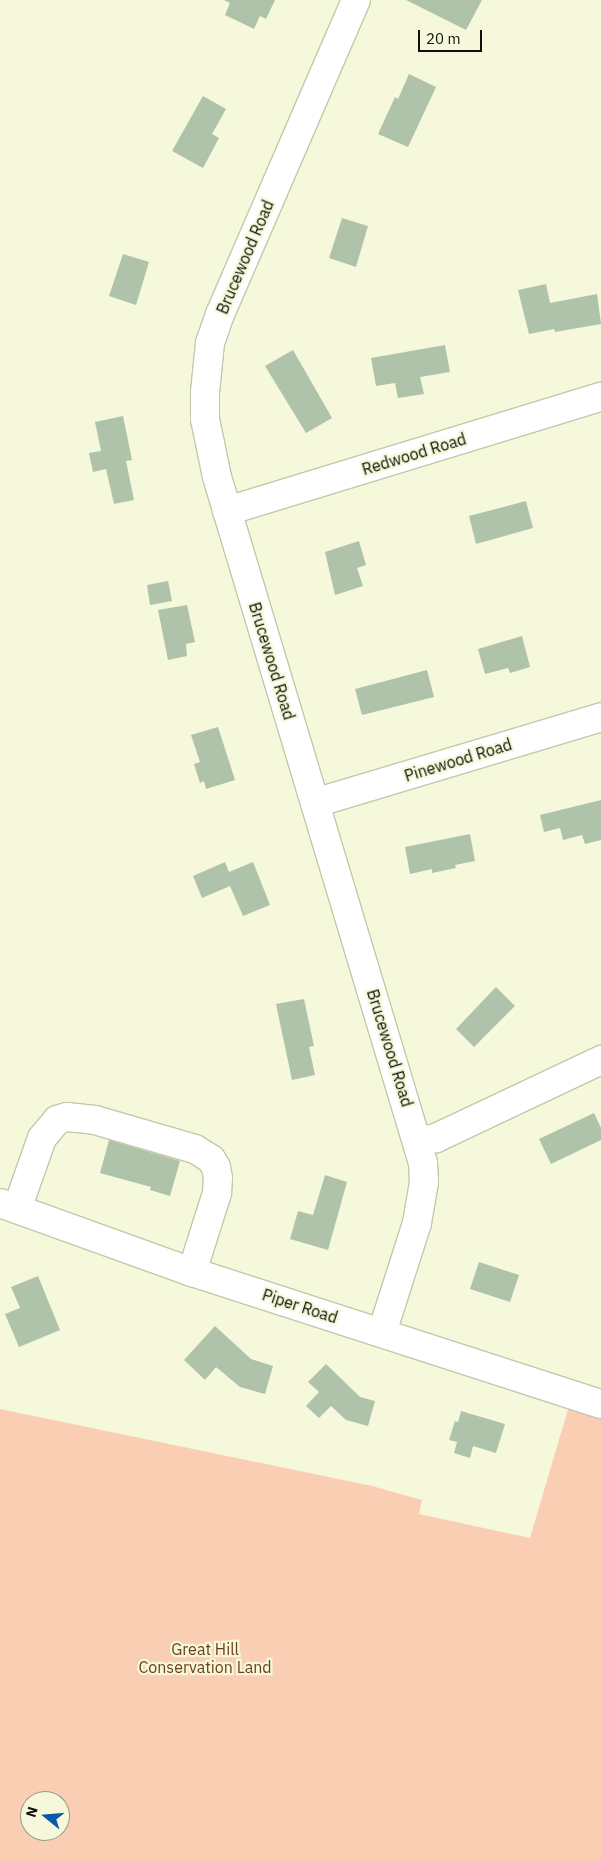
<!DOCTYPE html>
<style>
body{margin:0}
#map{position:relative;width:601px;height:1861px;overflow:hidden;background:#f5f8da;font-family:"IBM Plex Sans",sans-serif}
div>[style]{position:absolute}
.green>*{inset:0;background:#f9ceb2}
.building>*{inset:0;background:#afc3ab}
.roads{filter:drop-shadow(1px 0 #c4c7aa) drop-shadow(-1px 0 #c4c7aa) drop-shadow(0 1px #c4c7aa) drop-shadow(0 -1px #c4c7aa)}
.minor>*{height:28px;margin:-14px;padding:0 14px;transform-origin:14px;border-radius:14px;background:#fff}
span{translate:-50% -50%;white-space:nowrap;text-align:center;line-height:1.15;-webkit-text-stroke:4.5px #f5f8da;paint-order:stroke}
.street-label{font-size:16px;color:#101006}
.park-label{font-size:16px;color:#703f18}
.north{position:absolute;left:20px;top:1791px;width:50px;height:50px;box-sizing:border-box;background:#f5f8da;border:1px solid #999b85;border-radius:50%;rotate:287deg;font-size:14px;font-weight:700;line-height:20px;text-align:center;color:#101006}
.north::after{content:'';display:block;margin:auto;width:18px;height:22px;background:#0859a7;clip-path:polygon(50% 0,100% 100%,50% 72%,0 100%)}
.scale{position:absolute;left:418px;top:30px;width:64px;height:22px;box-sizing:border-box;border:2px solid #101006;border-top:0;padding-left:6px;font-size:15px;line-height:18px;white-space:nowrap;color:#101006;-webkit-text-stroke:4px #f5f8da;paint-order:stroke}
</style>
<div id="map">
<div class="green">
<div style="clip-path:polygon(evenodd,569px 1406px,601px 1417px,601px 1861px,0 1861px,0 1409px,372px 1486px,422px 1500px,419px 1514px,530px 1538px,569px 1406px,30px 1801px,60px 1801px,60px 1831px,30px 1831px,30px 1801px)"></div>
</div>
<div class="building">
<div style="clip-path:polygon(224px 0,275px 0,266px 19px,260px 16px,254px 29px,225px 15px,230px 3px)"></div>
<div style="clip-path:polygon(406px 0,482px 0,466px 30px)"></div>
<div style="clip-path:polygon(409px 74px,436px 87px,408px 147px,378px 134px,395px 97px,398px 99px)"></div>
<div style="clip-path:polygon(203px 96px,226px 109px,212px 134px,219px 138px,203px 168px,172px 151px)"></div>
<div style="clip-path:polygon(342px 218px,368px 226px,356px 267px,329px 258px)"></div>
<div style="clip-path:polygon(123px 254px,149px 262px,136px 305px,109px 296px)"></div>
<div style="clip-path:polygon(546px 284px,550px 303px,597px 294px,601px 324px,555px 332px,554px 329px,529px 334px,518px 290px)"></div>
<div style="clip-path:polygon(445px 345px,450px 372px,420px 377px,424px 394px,398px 398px,395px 383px,376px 386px,371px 358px)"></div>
<div style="clip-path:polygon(293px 350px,332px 418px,306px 433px,265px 366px)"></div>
<div style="clip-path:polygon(123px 416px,132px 460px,126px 461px,134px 500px,114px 504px,106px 469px,93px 472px,89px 453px,101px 451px,95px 422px)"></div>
<div style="clip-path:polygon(526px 501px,533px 528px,476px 544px,469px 516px)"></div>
<div style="clip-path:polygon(359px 541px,366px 565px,357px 568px,363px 586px,335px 595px,325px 552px)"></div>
<div style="clip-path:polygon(168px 581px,172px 601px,150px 605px,147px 585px)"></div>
<div style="clip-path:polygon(187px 605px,195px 642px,186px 644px,187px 656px,168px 660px,158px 610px)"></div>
<div style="clip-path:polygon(522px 636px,530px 667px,510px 673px,508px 668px,485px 674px,478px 649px)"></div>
<div style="clip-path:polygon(427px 670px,434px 697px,362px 715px,355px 689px)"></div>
<div style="clip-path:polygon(218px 727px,235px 780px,206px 789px,204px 781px,200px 783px,194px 764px,200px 762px,191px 735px)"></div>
<div style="clip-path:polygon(601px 800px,601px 840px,585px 844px,582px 835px,563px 840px,560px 828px,544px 832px,540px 815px)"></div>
<div style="clip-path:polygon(470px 834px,475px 861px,455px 865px,456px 868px,432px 873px,432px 869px,410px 874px,405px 847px)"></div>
<div style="clip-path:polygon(225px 862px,229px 872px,253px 862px,270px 905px,243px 916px,230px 886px,202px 898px,193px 876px)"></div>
<div style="clip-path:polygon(496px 987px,515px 1006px,474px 1047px,456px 1029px)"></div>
<div style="clip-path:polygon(304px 999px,314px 1046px,309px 1047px,315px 1075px,292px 1080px,276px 1004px)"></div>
<div style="clip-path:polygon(594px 1113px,601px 1128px,601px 1140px,551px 1164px,539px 1139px)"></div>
<div style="clip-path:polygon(109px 1140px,180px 1161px,170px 1196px,150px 1190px,151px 1187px,100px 1173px)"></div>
<div style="clip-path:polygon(325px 1175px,347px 1182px,328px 1250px,290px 1239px,298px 1211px,313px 1215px)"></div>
<div style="clip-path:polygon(479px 1262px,519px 1275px,510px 1302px,470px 1289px)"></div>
<div style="clip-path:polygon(38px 1276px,60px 1330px,19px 1347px,5px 1314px,20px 1308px,11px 1287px)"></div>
<div style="clip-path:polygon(215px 1326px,251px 1359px,273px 1366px,265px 1394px,240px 1387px,216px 1367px,205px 1380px,184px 1360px)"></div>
<div style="clip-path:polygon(326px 1364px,360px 1397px,375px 1401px,368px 1426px,346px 1420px,331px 1406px,319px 1418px,306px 1406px,319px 1392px,308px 1382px)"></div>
<div style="clip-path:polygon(461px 1411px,505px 1424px,496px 1453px,473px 1446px,470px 1458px,454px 1453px,457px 1442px,449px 1440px,455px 1421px,458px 1422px)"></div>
</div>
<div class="roads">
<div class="minor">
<div style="left:356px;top:0;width:342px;rotate:113.4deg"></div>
<div style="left:220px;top:314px;width:31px;rotate:109deg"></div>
<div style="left:210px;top:343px;width:49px;rotate:95.8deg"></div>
<div style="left:205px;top:392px;width:27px;rotate:90deg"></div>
<div style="left:205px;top:419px;width:59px;rotate:78.3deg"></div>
<div style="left:217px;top:477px;width:716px;rotate:73.29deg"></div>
<div style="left:423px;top:1163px;width:19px;rotate:87deg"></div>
<div style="left:424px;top:1182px;width:42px;rotate:99.7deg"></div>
<div style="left:417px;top:1223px;width:115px;rotate:107.7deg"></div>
<div style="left:227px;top:511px;width:391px;rotate:-17deg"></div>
<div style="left:315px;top:803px;width:299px;rotate:-16.7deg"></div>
<div style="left:418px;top:1141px;width:18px;rotate:-9deg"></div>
<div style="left:436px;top:1138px;width:183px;rotate:-25.3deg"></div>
<div style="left:0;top:1203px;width:204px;rotate:19.8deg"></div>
<div style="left:192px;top:1272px;width:430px;rotate:17.9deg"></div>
<div style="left:17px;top:1209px;width:75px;rotate:-70.6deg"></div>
<div style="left:42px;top:1138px;width:23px;rotate:-50deg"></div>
<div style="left:57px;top:1120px;width:10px;rotate:-17deg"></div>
<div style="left:67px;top:1117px;width:28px;rotate:6deg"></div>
<div style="left:95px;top:1120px;width:104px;rotate:16.2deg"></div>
<div style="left:195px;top:1149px;width:19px;rotate:32deg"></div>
<div style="left:211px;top:1159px;width:9px;rotate:58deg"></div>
<div style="left:216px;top:1167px;width:11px;rotate:80deg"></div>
<div style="left:218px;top:1178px;width:15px;rotate:94deg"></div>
<div style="left:217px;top:1193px;width:83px;rotate:107.6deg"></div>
</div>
</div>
<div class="street-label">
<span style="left:245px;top:257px;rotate:-67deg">Brucewood Road</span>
<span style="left:414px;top:454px;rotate:-17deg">Redwood Road</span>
<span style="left:272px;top:661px;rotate:73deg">Brucewood Road</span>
<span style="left:458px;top:760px;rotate:-17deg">Pinewood Road</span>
<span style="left:390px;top:1048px;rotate:73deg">Brucewood Road</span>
<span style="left:300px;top:1306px;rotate:18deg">Piper Road</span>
</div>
<div class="park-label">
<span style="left:205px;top:1658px">Great Hill<br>Conservation Land</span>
</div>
<div class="north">N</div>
<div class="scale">20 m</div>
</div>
